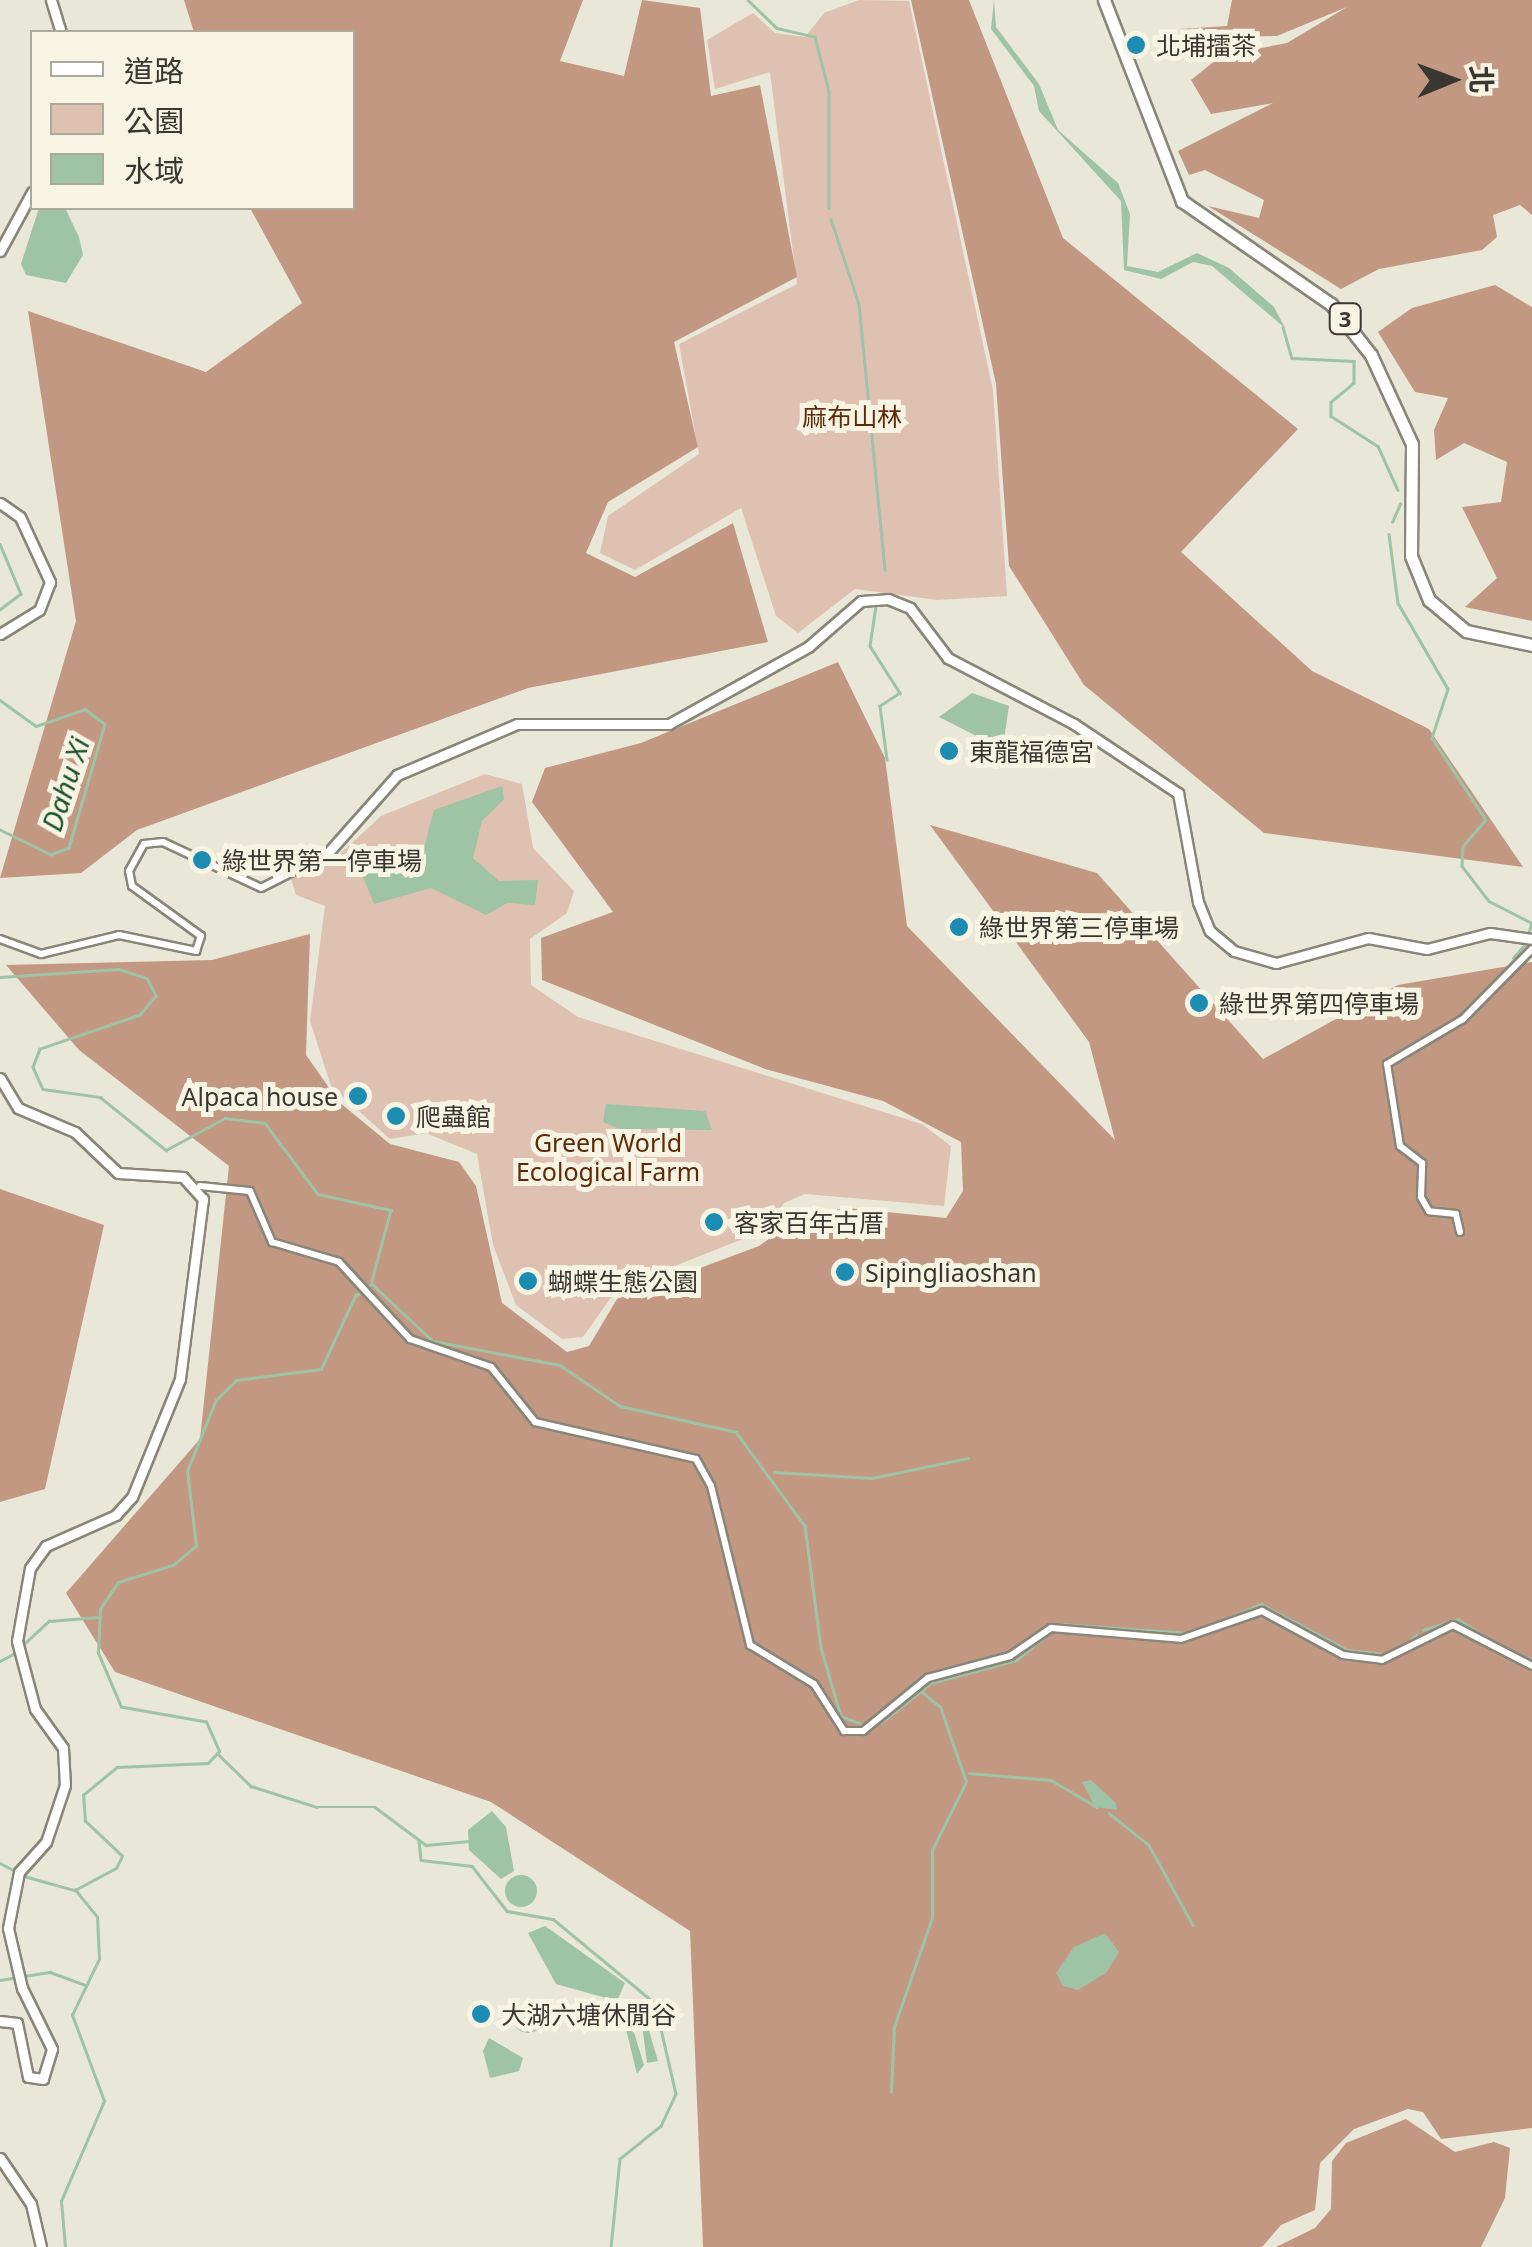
<!DOCTYPE html>
<meta charset="utf-8">
<style>
body{margin:0}
#map{position:relative;width:1532px;height:2247px;overflow:hidden;background:#e9e7d7;font-family:"Noto Sans","Noto Sans TC",sans-serif}
div>[style]{position:absolute}
.green>*{inset:0;background:#dfc1b1}
.forest>*{inset:0;background:#c29883}
.water>*{inset:0;background:#9ec3a5}
.round{border-radius:50%}
.stream>*{height:2.5px;margin:-1.25px;padding:0 1.25px;transform-origin:1.25px;border-radius:1.25px;background:#9ec3a5}
.roads{filter:drop-shadow(2px 0 #888678) drop-shadow(-2px 0 #888678) drop-shadow(0 2px #888678) drop-shadow(0 -2px #888678)}
.minor>*{height:6px;margin:-3px;padding:0 3px;transform-origin:3px;border-radius:3px;background:#fff}
.tertiary>*{height:9px;margin:-4.5px;padding:0 4.5px;transform-origin:4.5px;border-radius:4.5px;background:#fff}
.primary>*{height:11px;margin:-5.5px;padding:0 5.5px;transform-origin:5.5px;border-radius:5.5px;background:#fff}
.dots>*{width:28px;height:28px;translate:-50% -50%;box-sizing:border-box;border:5px solid #f7f4e4;border-radius:50%}
span{translate:-50% -50%;white-space:nowrap;text-align:center;line-height:1.15;-webkit-text-stroke:10px #f7f4e4;paint-order:stroke}
.shield-label span{padding:2px 8px;background:#f7f4e4;border:2px solid;border-radius:8px;-webkit-text-stroke-width:0}
.shield-label{font-size:22px;color:#383731;font-weight:700}
.poi-label{font-size:25px;color:#383731}
.left{translate:0 -50%;text-align:left}
.right{translate:-100% -50%;text-align:right}
.park-label{font-size:25px;color:#5f2a07}
.water-label{font-size:28px;color:#175129;font-style:italic}
.legend{position:absolute;left:30px;top:30px;width:325px;height:180px;box-sizing:border-box;background:#f7f4e4;border:2px solid #aba89c;margin:0;padding:12px 18px;list-style:none;font-size:30px;color:#383731}
.legend li{display:flex;align-items:center;gap:20px;height:50px}
.legend b{width:50px;border:2px solid #aba89c}
.north{position:absolute;left:1402px;top:30px;width:100px;height:100px;-webkit-text-stroke:8px #f7f4e4;paint-order:stroke;rotate:89deg;font-size:28px;font-weight:700;line-height:40px;text-align:center;color:#383731}
.north::after{content:'';display:block;margin:auto;width:35px;height:45px;background:#383731;clip-path:polygon(50% 0,100% 100%,50% 72%,0 100%)}
</style>
<div id="map">
<div class="green">
<div style="clip-path:polygon(859px 0,909px 1px,993px 390px,1007px 596px,937px 600px,855px 589px,798px 633px,776px 616px,741px 508px,635px 570px,600px 553px,608px 516px,699px 454px,679px 344px,797px 284px,770px 72px,715px 89px,707px 40px,753px 13px,775px 33px,805px 37px,824px 13px)"></div>
<div style="clip-path:polygon(485px 774px,522px 784px,533px 848px,574px 891px,567px 913px,530px 939px,531px 985px,578px 1017px,922px 1124px,951px 1146px,944px 1206px,805px 1194px,784px 1203px,765px 1230px,617px 1289px,583px 1337px,562px 1339px,516px 1305px,493px 1245px,477px 1154px,426px 1133px,390px 1139px,331px 1086px,310px 1021px,325px 906px,296px 895px,290px 875px,328px 865px,381px 816px)"></div>
</div>
<div class="forest">
<div style="clip-path:polygon(184px 0,583px 0,560px 61px,624px 76px,642px 0,700px 8px,711px 96px,760px 85px,797px 277px,674px 342px,698px 447px,608px 502px,586px 553px,635px 577px,733px 523px,768px 642px,528px 688px,137px 830px,81px 873px,0 878px,76px 621px,28px 311px,206px 372px,302px 303px,250px 208px,352px 208px,352px 32px,194px 32px)"></div>
<div style="clip-path:polygon(911px 0,969px 0,1063px 238px,1298px 429px,1181px 552px,1312px 671px,1429px 729px,1523px 867px,1264px 833px,1084px 685px,1009px 566px,996px 384px)"></div>
<div style="clip-path:polygon(1232px 0,1532px 0,1532px 215px,1520px 205px,1493px 215px,1497px 237px,1482px 250px,1379px 269px,1341px 289px,1208px 206px,1259px 218px,1264px 200px,1205px 170px,1189px 175px,1178px 151px,1273px 103px,1211px 114px,1191px 80px,1221px 56px,1287px 43px,1347px 7px,1277px 36px,1184px 38px,1180px 29px,1227px 26px)"></div>
<div style="clip-path:polygon(1495px 285px,1532px 307px,1532px 621px,1465px 607px,1497px 578px,1462px 507px,1501px 502px,1507px 462px,1464px 443px,1436px 460px,1434px 430px,1448px 398px,1415px 392px,1378px 332px,1412px 308px)"></div>
<div style="clip-path:polygon(838px 662px,885px 758px,907px 926px,1115px 1140px,1089px 1042px,930px 825px,1097px 873px,1263px 1059px,1398px 985px,1532px 962px,1532px 2128px,1441px 2139px,1423px 2112px,1408px 2109px,1354px 2129px,1320px 2163px,1315px 2210px,1281px 2225px,1262px 2247px,703px 2247px,690px 1931px,491px 1802px,115px 1672px,66px 1593px,200px 1439px,229px 1166px,79px 1050px,6px 965px,212px 960px,310px 934px,306px 1055px,339px 1102px,390px 1144px,459px 1162px,476px 1186px,502px 1303px,567px 1352px,589px 1346px,617px 1299px,759px 1246px,803px 1215px,847px 1208px,946px 1218px,963px 1191px,961px 1142px,883px 1101px,765px 1069px,542px 980px,541px 938px,613px 912px,532px 802px,545px 768px,641px 743px)"></div>
<div style="clip-path:polygon(0 1189px,104px 1225px,45px 1489px,0 1502px)"></div>
<div style="clip-path:polygon(1406px 2119px,1455px 2152px,1494px 2142px,1510px 2148px,1505px 2198px,1481px 2247px,1276px 2247px,1315px 2228px,1331px 2209px,1332px 2161px,1346px 2143px)"></div>
</div>
<div class="water">
<div style="clip-path:polygon(994px 0,996px 27px,1039px 84px,1058px 130px,1118px 183px,1130px 214px,1127px 266px,1158px 272px,1197px 253px,1229px 268px,1274px 307px,1285px 328px,1212px 266px,1193px 262px,1161px 279px,1124px 270px,1121px 201px,1039px 111px,1034px 86px,991px 29px)"></div>
<div style="clip-path:polygon(39px 208px,65px 208px,79px 237px,83px 255px,66px 283px,26px 275px,21px 264px)"></div>
<div style="clip-path:polygon(972px 693px,1009px 706px,1004px 739px,990px 743px,939px 717px)"></div>
<div style="clip-path:polygon(502px 786px,504px 799px,482px 821px,473px 858px,499px 881px,538px 880px,535px 905px,507px 903px,486px 915px,431px 888px,374px 904px,363px 877px,368px 860px,408px 862px,423px 851px,434px 810px)"></div>
<div style="clip-path:polygon(606px 1104px,705px 1111px,712px 1130px,620px 1129px,603px 1122px)"></div>
<div style="clip-path:polygon(1091px 1780px,1116px 1803px,1117px 1810px,1095px 1807px,1082px 1782px)"></div>
<div style="clip-path:polygon(492px 1811px,506px 1827px,514px 1871px,501px 1879px,469px 1850px,468px 1830px)"></div>
<div class="round" style="left:505px;top:1875px;width:32px;height:32px"></div>
<div style="clip-path:polygon(545px 1926px,625px 1983px,617px 2001px,556px 1984px,528px 1933px)"></div>
<div style="clip-path:polygon(1105px 1933px,1119px 1952px,1106px 1973px,1078px 1990px,1063px 1986px,1056px 1973px,1074px 1947px)"></div>
<div class="round" style="left:513px;top:2003px;width:30px;height:30px"></div>
<div style="clip-path:polygon(643px 2010px,658px 2061px,647px 2063px,642px 2024px,632px 2026px,644px 2065px,637px 2074px,624px 2021px)"></div>
<div style="clip-path:polygon(489px 2038px,523px 2058px,519px 2071px,490px 2078px,483px 2051px)"></div>
</div>
<div class="stream">
<div style="left:748px;top:0;width:40px;rotate:44deg"></div>
<div style="left:777px;top:28px;width:39px;rotate:13deg"></div>
<div style="left:815px;top:37px;width:56px;rotate:75.5deg"></div>
<div style="left:829px;top:91px;width:117px;rotate:90deg"></div>
<div style="left:831px;top:219px;width:89px;rotate:71.8deg"></div>
<div style="left:859px;top:304px;width:267px;rotate:84.4deg"></div>
<div style="left:1283px;top:327px;width:32px;rotate:74deg"></div>
<div style="left:1292px;top:358px;width:62px;rotate:2.8deg"></div>
<div style="left:1354px;top:361px;width:22px;rotate:90deg"></div>
<div style="left:1354px;top:383px;width:30px;rotate:140deg"></div>
<div style="left:1331px;top:402px;width:14px;rotate:90deg"></div>
<div style="left:1331px;top:416px;width:56px;rotate:32.6deg"></div>
<div style="left:1378px;top:446px;width:48px;rotate:65.6deg"></div>
<div style="left:1392px;top:522px;width:20px;rotate:-66deg"></div>
<div style="left:1389px;top:534px;width:70px;rotate:82.6deg"></div>
<div style="left:1398px;top:603px;width:99px;rotate:59.8deg"></div>
<div style="left:1448px;top:689px;width:52px;rotate:108.1deg"></div>
<div style="left:1432px;top:738px;width:98px;rotate:56.6deg"></div>
<div style="left:1486px;top:820px;width:35px;rotate:131deg"></div>
<div style="left:1463px;top:846px;width:20px;rotate:93deg"></div>
<div style="left:1462px;top:866px;width:44px;rotate:52.4deg"></div>
<div style="left:1489px;top:901px;width:48px;rotate:27.1deg"></div>
<div style="left:1532px;top:923px;width:9px;rotate:108deg"></div>
<div style="left:0;top:544px;width:54px;rotate:67.2deg"></div>
<div style="left:21px;top:594px;width:26px;rotate:143deg"></div>
<div style="left:876px;top:606px;width:40px;rotate:98.5deg"></div>
<div style="left:870px;top:646px;width:56px;rotate:57.4deg"></div>
<div style="left:900px;top:693px;width:24px;rotate:147deg"></div>
<div style="left:880px;top:706px;width:54px;rotate:82.6deg"></div>
<div style="left:0;top:700px;width:44px;rotate:35.8deg"></div>
<div style="left:36px;top:726px;width:52px;rotate:-19.1deg"></div>
<div style="left:85px;top:709px;width:25px;rotate:37deg"></div>
<div style="left:105px;top:724px;width:129px;rotate:106.2deg"></div>
<div style="left:69px;top:848px;width:19px;rotate:159deg"></div>
<div style="left:51px;top:855px;width:57px;rotate:-153.9deg"></div>
<div style="left:1513px;top:958px;width:18px;rotate:-49deg"></div>
<div style="left:0;top:977px;width:119px;rotate:-3.8deg"></div>
<div style="left:119px;top:969px;width:29px;rotate:18deg"></div>
<div style="left:147px;top:978px;width:20px;rotate:63deg"></div>
<div style="left:156px;top:996px;width:25px;rotate:130deg"></div>
<div style="left:140px;top:1015px;width:106px;rotate:161.2deg"></div>
<div style="left:40px;top:1049px;width:19px;rotate:111deg"></div>
<div style="left:33px;top:1067px;width:24px;rotate:66deg"></div>
<div style="left:43px;top:1089px;width:58px;rotate:8deg"></div>
<div style="left:100px;top:1097px;width:85px;rotate:38.8deg"></div>
<div style="left:166px;top:1150px;width:67px;rotate:-28.5deg"></div>
<div style="left:225px;top:1118px;width:40px;rotate:7.1deg"></div>
<div style="left:265px;top:1123px;width:89px;rotate:53.3deg"></div>
<div style="left:318px;top:1194px;width:75px;rotate:12.4deg"></div>
<div style="left:391px;top:1210px;width:73px;rotate:105deg"></div>
<div style="left:372px;top:1284px;width:83px;rotate:43.1deg"></div>
<div style="left:433px;top:1341px;width:129px;rotate:10.7deg"></div>
<div style="left:560px;top:1365px;width:73px;rotate:34.3deg"></div>
<div style="left:620px;top:1406px;width:119px;rotate:12.6deg"></div>
<div style="left:736px;top:1432px;width:117px;rotate:53.7deg"></div>
<div style="left:805px;top:1526px;width:123px;rotate:82.5deg"></div>
<div style="left:821px;top:1648px;width:71px;rotate:73.6deg"></div>
<div style="left:841px;top:1716px;width:25px;rotate:21deg"></div>
<div style="left:774px;top:1472px;width:98px;rotate:3.5deg"></div>
<div style="left:872px;top:1478px;width:98px;rotate:-11.8deg"></div>
<div style="left:1059px;top:1624px;width:131px;rotate:3.9deg"></div>
<div style="left:1207px;top:1627px;width:59px;rotate:-23.1deg"></div>
<div style="left:1261px;top:1604px;width:98px;rotate:28.1deg"></div>
<div style="left:1347px;top:1650px;width:39px;rotate:6deg"></div>
<div style="left:1423px;top:1630px;width:37px;rotate:-17deg"></div>
<div style="left:1458px;top:1619px;width:43px;rotate:33.7deg"></div>
<div style="left:24px;top:1644px;width:34px;rotate:-43deg"></div>
<div style="left:49px;top:1621px;width:49px;rotate:-4.7deg"></div>
<div style="left:1402px;top:1648px;width:19px;rotate:-43deg"></div>
<div style="left:1514px;top:1654px;width:19px;rotate:16deg"></div>
<div style="left:0;top:1661px;width:17px;rotate:-28deg"></div>
<div style="left:881px;top:1723px;width:64px;rotate:-38.7deg"></div>
<div style="left:931px;top:1683px;width:89px;rotate:-15deg"></div>
<div style="left:1017px;top:1660px;width:39px;rotate:-40deg"></div>
<div style="left:219px;top:1755px;width:45px;rotate:44.1deg"></div>
<div style="left:251px;top:1786px;width:69px;rotate:17.7deg"></div>
<div style="left:317px;top:1807px;width:58px"></div>
<div style="left:375px;top:1807px;width:64px;rotate:36.7deg"></div>
<div style="left:426px;top:1845px;width:43px;rotate:-5.3deg"></div>
<div style="left:969px;top:1773px;width:82px;rotate:4.9deg"></div>
<div style="left:1051px;top:1780px;width:53px;rotate:30.4deg"></div>
<div style="left:1109px;top:1813px;width:51px;rotate:38.7deg"></div>
<div style="left:1149px;top:1845px;width:91px;rotate:61.2deg"></div>
<div style="left:419px;top:1841px;width:19px;rotate:84deg"></div>
<div style="left:421px;top:1860px;width:51px;rotate:6.7deg"></div>
<div style="left:472px;top:1866px;width:57px;rotate:52.1deg"></div>
<div style="left:507px;top:1911px;width:47px;rotate:9.9deg"></div>
<div style="left:553px;top:1919px;width:132px;rotate:39.5deg"></div>
<div style="left:655px;top:2003px;width:93px;rotate:77deg"></div>
<div style="left:676px;top:2094px;width:35px;rotate:115deg"></div>
<div style="left:661px;top:2126px;width:53px;rotate:141.2deg"></div>
<div style="left:620px;top:2159px;width:88px;rotate:95.8deg"></div>
<div style="left:0;top:1863px;width:15px;rotate:28deg"></div>
<div style="left:24px;top:1876px;width:52px;rotate:15.6deg"></div>
<div style="left:0;top:1980px;width:51px;rotate:-9.1deg"></div>
<div style="left:50px;top:1972px;width:37px;rotate:20deg"></div>
<div style="left:891px;top:2092px;width:65px;rotate:-87.4deg"></div>
<div style="left:894px;top:2027px;width:115px;rotate:-70.8deg"></div>
<div style="left:932px;top:1918px;width:68px;rotate:-90deg"></div>
<div style="left:932px;top:1850px;width:76px;rotate:-63.4deg"></div>
<div style="left:966px;top:1782px;width:79px;rotate:-109.1deg"></div>
<div style="left:940px;top:1707px;width:26px;rotate:-141deg"></div>
<div style="left:65px;top:2247px;width:46px;rotate:-95deg"></div>
<div style="left:61px;top:2201px;width:109px;rotate:-66.7deg"></div>
<div style="left:104px;top:2101px;width:92px;rotate:-110.4deg"></div>
<div style="left:72px;top:2015px;width:62px;rotate:-64.3deg"></div>
<div style="left:99px;top:1959px;width:42px;rotate:-92.7deg"></div>
<div style="left:97px;top:1917px;width:35px;rotate:-129deg"></div>
<div style="left:75px;top:1890px;width:47px;rotate:-28.2deg"></div>
<div style="left:116px;top:1868px;width:13px;rotate:-63deg"></div>
<div style="left:122px;top:1856px;width:51px;rotate:-136.6deg"></div>
<div style="left:85px;top:1821px;width:26px;rotate:-94deg"></div>
<div style="left:83px;top:1795px;width:44px;rotate:-39.5deg"></div>
<div style="left:117px;top:1767px;width:91px;rotate:-2.5deg"></div>
<div style="left:208px;top:1763px;width:16px;rotate:-47deg"></div>
<div style="left:219px;top:1751px;width:32px;rotate:-114deg"></div>
<div style="left:206px;top:1722px;width:86px;rotate:-170deg"></div>
<div style="left:121px;top:1707px;width:59px;rotate:-113.1deg"></div>
<div style="left:98px;top:1653px;width:44px;rotate:-87.4deg"></div>
<div style="left:100px;top:1609px;width:32px;rotate:-56deg"></div>
<div style="left:118px;top:1582px;width:58px;rotate:-17.2deg"></div>
<div style="left:173px;top:1565px;width:30px;rotate:-40deg"></div>
<div style="left:196px;top:1546px;width:76px;rotate:-96.8deg"></div>
<div style="left:187px;top:1471px;width:77px;rotate:-67.8deg"></div>
<div style="left:216px;top:1400px;width:29px;rotate:-44deg"></div>
<div style="left:237px;top:1380px;width:85px;rotate:-7.5deg"></div>
<div style="left:321px;top:1369px;width:81px;rotate:-65deg"></div>
<div style="left:355px;top:1296px;width:21px;rotate:-37deg"></div>
</div>
<div class="roads">
<div class="minor">
<div style="left:0;top:939px;width:44px;rotate:20.1deg"></div>
<div style="left:41px;top:954px;width:80px;rotate:-13.7deg"></div>
<div style="left:119px;top:935px;width:79px;rotate:11.7deg"></div>
<div style="left:196px;top:951px;width:16px;rotate:-72deg"></div>
<div style="left:201px;top:936px;width:85px;rotate:-144.1deg"></div>
<div style="left:132px;top:886px;width:15px;rotate:-101deg"></div>
<div style="left:129px;top:871px;width:31px;rotate:-61deg"></div>
<div style="left:144px;top:844px;width:19px;rotate:-6deg"></div>
<div style="left:163px;top:842px;width:108px;rotate:25.1deg"></div>
<div style="left:261px;top:888px;width:73px;rotate:-26.9deg"></div>
<div style="left:200px;top:1186px;width:50px;rotate:5.7deg"></div>
<div style="left:250px;top:1191px;width:56px;rotate:66.7deg"></div>
<div style="left:272px;top:1242px;width:70px;rotate:16.6deg"></div>
<div style="left:339px;top:1262px;width:105px;rotate:47.3deg"></div>
<div style="left:410px;top:1339px;width:86px;rotate:19.1deg"></div>
<div style="left:491px;top:1367px;width:70px;rotate:51.3deg"></div>
<div style="left:535px;top:1422px;width:165px;rotate:12.9deg"></div>
<div style="left:696px;top:1459px;width:31px;rotate:61deg"></div>
<div style="left:711px;top:1486px;width:164px;rotate:76.2deg"></div>
<div style="left:750px;top:1645px;width:75px;rotate:31.4deg"></div>
<div style="left:814px;top:1684px;width:56px;rotate:57.4deg"></div>
<div style="left:844px;top:1731px;width:19px"></div>
<div style="left:863px;top:1731px;width:84px;rotate:-39.2deg"></div>
<div style="left:928px;top:1678px;width:85px;rotate:-15deg"></div>
<div style="left:1010px;top:1656px;width:50px;rotate:-34.3deg"></div>
<div style="left:1051px;top:1628px;width:130px;rotate:4.8deg"></div>
<div style="left:1181px;top:1639px;width:86px;rotate:-19.1deg"></div>
<div style="left:1262px;top:1611px;width:92px;rotate:28.5deg"></div>
<div style="left:1343px;top:1655px;width:39px;rotate:7deg"></div>
<div style="left:1382px;top:1660px;width:79px;rotate:-26.2deg"></div>
<div style="left:1453px;top:1625px;width:89px;rotate:27.4deg"></div>
<div style="left:1460px;top:1232px;width:18px;rotate:-103deg"></div>
<div style="left:1456px;top:1214px;width:27px;rotate:-174deg"></div>
<div style="left:1429px;top:1211px;width:16px;rotate:-120deg"></div>
<div style="left:1421px;top:1197px;width:34px;rotate:-88deg"></div>
<div style="left:1422px;top:1163px;width:28px;rotate:-142deg"></div>
<div style="left:1400px;top:1146px;width:83px;rotate:-99deg"></div>
<div style="left:1387px;top:1064px;width:88px;rotate:-30.6deg"></div>
<div style="left:1463px;top:1019px;width:98px;rotate:-45.4deg"></div>
</div>
<div class="tertiary">
<div style="left:51px;top:0;width:34px;rotate:73deg"></div>
<div style="left:0;top:251px;width:67px;rotate:-61.5deg"></div>
<div style="left:0;top:503px;width:24px;rotate:35deg"></div>
<div style="left:20px;top:517px;width:72px;rotate:65.2deg"></div>
<div style="left:50px;top:582px;width:30px;rotate:111deg"></div>
<div style="left:39px;top:610px;width:46px;rotate:148.4deg"></div>
<div style="left:326px;top:855px;width:107px;rotate:-48.4deg"></div>
<div style="left:397px;top:775px;width:130px;rotate:-23deg"></div>
<div style="left:517px;top:724px;width:152px"></div>
<div style="left:669px;top:724px;width:159px;rotate:-29deg"></div>
<div style="left:808px;top:647px;width:70px;rotate:-41deg"></div>
<div style="left:861px;top:601px;width:27px;rotate:-4deg"></div>
<div style="left:888px;top:599px;width:24px;rotate:22deg"></div>
<div style="left:910px;top:608px;width:63px;rotate:52.8deg"></div>
<div style="left:948px;top:658px;width:142px;rotate:27.6deg"></div>
<div style="left:1074px;top:724px;width:125px;rotate:33.6deg"></div>
<div style="left:1178px;top:793px;width:111px;rotate:79.6deg"></div>
<div style="left:1198px;top:902px;width:31px;rotate:68deg"></div>
<div style="left:1210px;top:931px;width:31px;rotate:40deg"></div>
<div style="left:1234px;top:951px;width:44px;rotate:15.9deg"></div>
<div style="left:1276px;top:963px;width:95px;rotate:-15.2deg"></div>
<div style="left:1368px;top:938px;width:60px;rotate:10.6deg"></div>
<div style="left:1427px;top:949px;width:65px;rotate:-14.3deg"></div>
<div style="left:1490px;top:933px;width:42px;rotate:8.1deg"></div>
<div style="left:0;top:1078px;width:35px;rotate:59deg"></div>
<div style="left:18px;top:1108px;width:62px;rotate:22.8deg"></div>
<div style="left:75px;top:1132px;width:59px;rotate:43.6deg"></div>
<div style="left:118px;top:1173px;width:65px;rotate:3.5deg"></div>
<div style="left:183px;top:1177px;width:30px;rotate:48deg"></div>
<div style="left:203px;top:1199px;width:181px;rotate:97.3deg"></div>
<div style="left:180px;top:1379px;width:127px;rotate:112.1deg"></div>
<div style="left:132px;top:1497px;width:24px;rotate:132deg"></div>
<div style="left:116px;top:1515px;width:77px;rotate:156.1deg"></div>
<div style="left:46px;top:1546px;width:27px;rotate:126deg"></div>
<div style="left:30px;top:1568px;width:74px;rotate:100.1deg"></div>
<div style="left:17px;top:1641px;width:70px;rotate:75.2deg"></div>
<div style="left:35px;top:1709px;width:48px;rotate:54.3deg"></div>
<div style="left:63px;top:1748px;width:37px;rotate:87deg"></div>
<div style="left:65px;top:1785px;width:60px;rotate:108.4deg"></div>
<div style="left:46px;top:1842px;width:40px;rotate:132deg"></div>
<div style="left:19px;top:1872px;width:57px;rotate:101.1deg"></div>
<div style="left:8px;top:1928px;width:62px;rotate:76.9deg"></div>
<div style="left:22px;top:1988px;width:68px;rotate:63.8deg"></div>
<div style="left:52px;top:2049px;width:31px;rotate:107deg"></div>
<div style="left:43px;top:2079px;width:15px;rotate:-172deg"></div>
<div style="left:28px;top:2077px;width:55px;rotate:-101.5deg"></div>
<div style="left:17px;top:2023px;width:17px;rotate:-173deg"></div>
<div style="left:0;top:2158px;width:55px;rotate:56deg"></div>
<div style="left:31px;top:2204px;width:44px;rotate:76.9deg"></div>
</div>
<div class="primary">
<div style="left:1104px;top:0;width:216px;rotate:68.8deg"></div>
<div style="left:1182px;top:201px;width:181px;rotate:34.7deg"></div>
<div style="left:1331px;top:304px;width:65px;rotate:51.9deg"></div>
<div style="left:1371px;top:355px;width:98px;rotate:65.3deg"></div>
<div style="left:1412px;top:444px;width:112px;rotate:90.5deg"></div>
<div style="left:1411px;top:556px;width:48px;rotate:67.8deg"></div>
<div style="left:1429px;top:600px;width:48px;rotate:40deg"></div>
<div style="left:1466px;top:631px;width:67px;rotate:12deg"></div>
</div>
</div>
<div class="dots">
<div style="left:1136px;top:45px;background:#1d8cb1"></div>
<div style="left:949px;top:751px;background:#1d8cb1"></div>
<div style="left:202px;top:860px;background:#1d8cb1"></div>
<div style="left:959px;top:927px;background:#1d8cb1"></div>
<div style="left:1199px;top:1003px;background:#1d8cb1"></div>
<div style="left:358px;top:1096px;background:#1d8cb1"></div>
<div style="left:396px;top:1116px;background:#1d8cb1"></div>
<div style="left:714px;top:1222px;background:#1d8cb1"></div>
<div style="left:845px;top:1272px;background:#1d8cb1"></div>
<div style="left:528px;top:1281px;background:#1d8cb1"></div>
<div style="left:481px;top:2014px;background:#1d8cb1"></div>
</div>
<div class="shield-label">
<span style="left:1345px;top:319px">3</span>
</div>
<div class="poi-label">
<span class="left" style="left:1156px;top:45px">北埔擂茶</span>
<span class="left" style="left:969px;top:751px">東龍福德宮</span>
<span class="left" style="left:222px;top:860px">綠世界第一停車場</span>
<span class="left" style="left:979px;top:927px">綠世界第三停車場</span>
<span class="left" style="left:1219px;top:1003px">綠世界第四停車場</span>
<span class="right" style="left:338px;top:1096px">Alpaca house</span>
<span class="left" style="left:416px;top:1116px">爬蟲館</span>
<span class="left" style="left:734px;top:1222px">客家百年古厝</span>
<span class="left" style="left:865px;top:1272px">Sipingliaoshan</span>
<span class="left" style="left:548px;top:1281px">蝴蝶生態公園</span>
<span class="left" style="left:501px;top:2014px">大湖六塘休閒谷</span>
</div>
<div class="park-label">
<span style="left:852px;top:416px">麻布山林</span>
<span style="left:608px;top:1157px">Green World<br>Ecological Farm</span>
</div>
<div class="water-label">
<span style="left:65px;top:784px;rotate:-72deg">Dahu Xi</span>
</div>
<ul class="legend">
<li><b style="height:12px;background:#fff"></b>道路</li>
<li><b style="height:28px;background:#dfc1b1"></b>公園</li>
<li><b style="height:28px;background:#9ec3a5"></b>水域</li>
</ul>
<div class="north">北</div>
</div>
